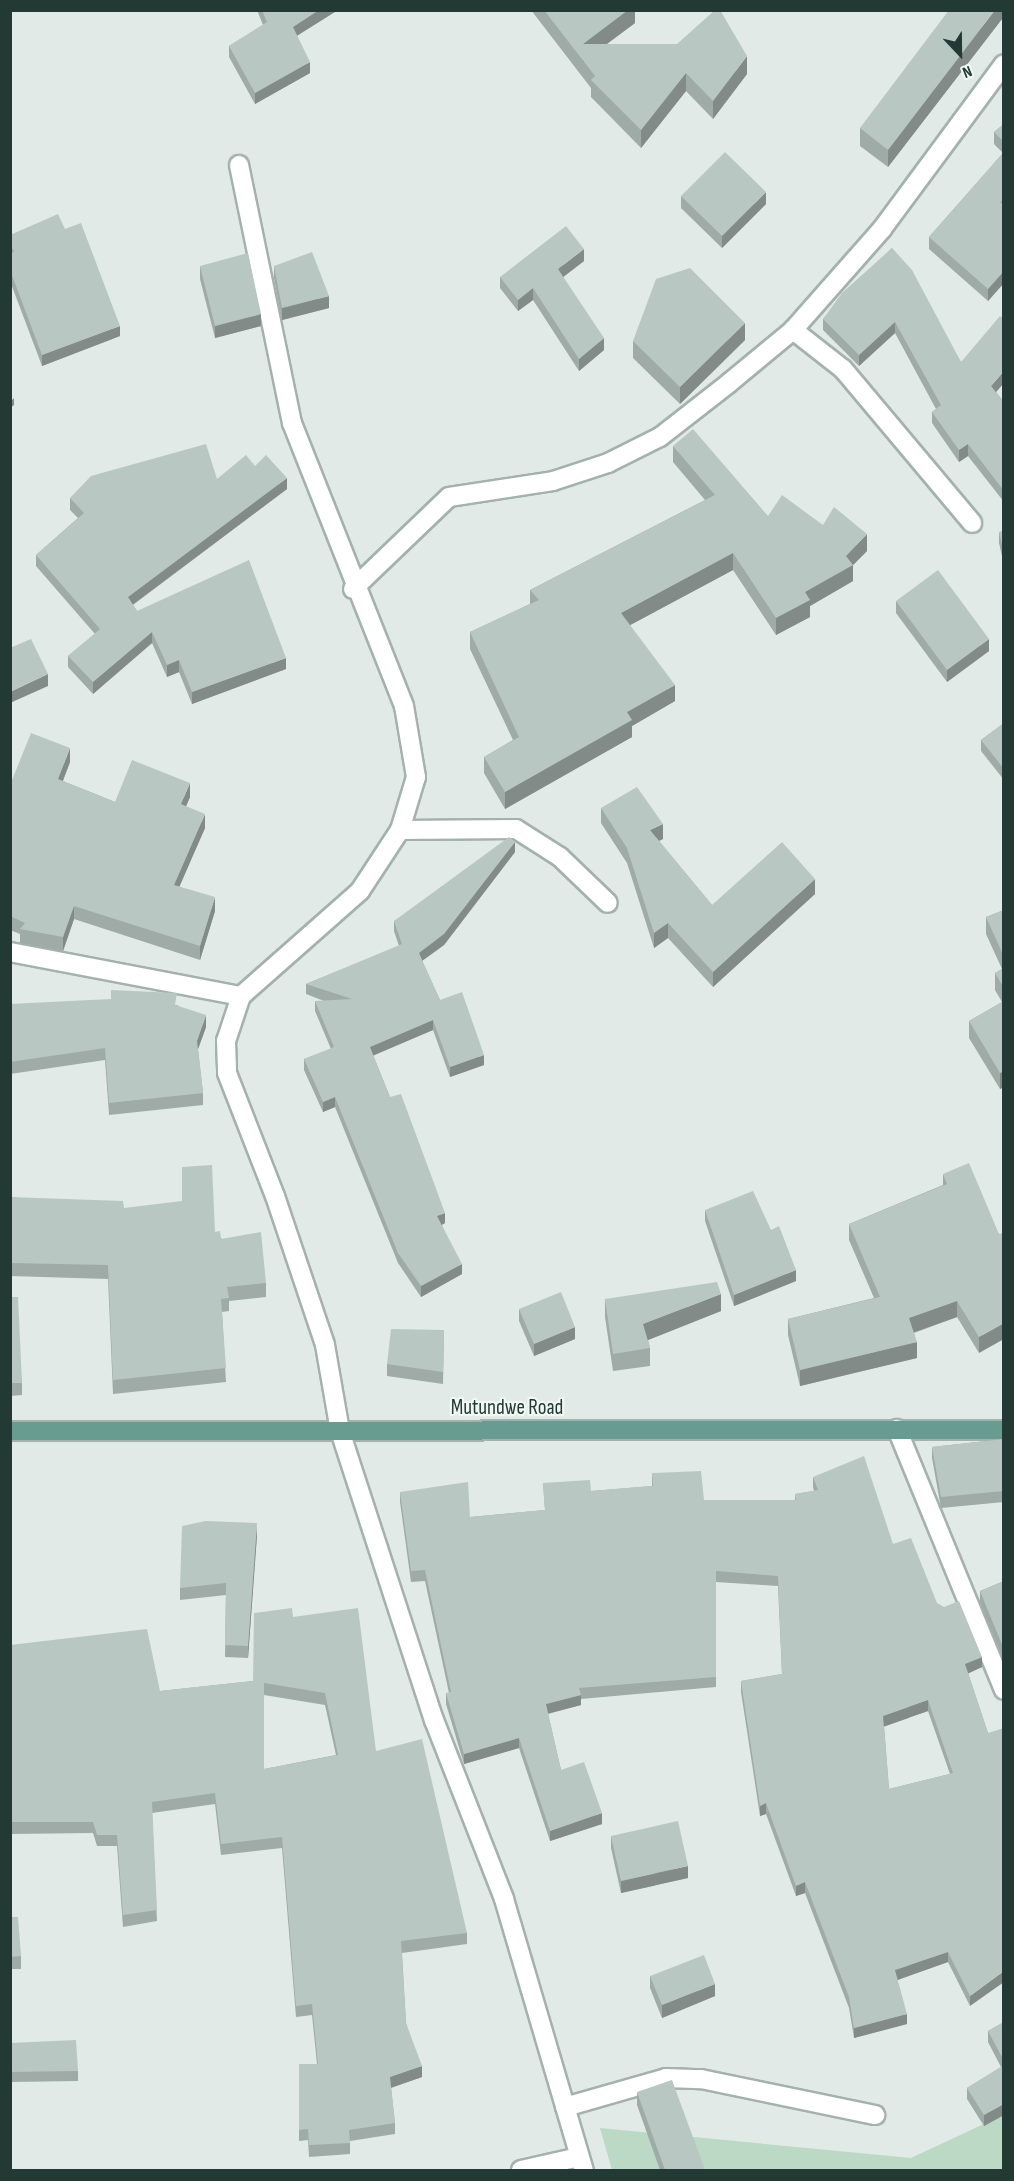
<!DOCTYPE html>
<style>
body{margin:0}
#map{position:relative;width:1014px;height:2181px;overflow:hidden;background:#e1eae6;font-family:"Sofia Sans Condensed",sans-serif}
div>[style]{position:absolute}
.green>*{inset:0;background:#bbd9c4}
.roads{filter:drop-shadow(2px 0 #a4b1ad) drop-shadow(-2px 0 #a4b1ad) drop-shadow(0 2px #a4b1ad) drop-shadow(0 -2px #a4b1ad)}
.minor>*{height:18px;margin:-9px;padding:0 9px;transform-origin:9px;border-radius:9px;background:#fff}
.major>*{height:18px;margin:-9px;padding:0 9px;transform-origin:9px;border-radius:9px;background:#699c90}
.wall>*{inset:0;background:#9faba7}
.shaded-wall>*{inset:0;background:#828b88}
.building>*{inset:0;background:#b9c7c2}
span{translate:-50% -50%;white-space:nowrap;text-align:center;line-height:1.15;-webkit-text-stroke:4.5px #f1f7f4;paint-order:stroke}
.street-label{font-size:21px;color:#233933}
.frame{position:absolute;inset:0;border:12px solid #233933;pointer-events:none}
.north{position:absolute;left:930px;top:24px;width:60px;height:60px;-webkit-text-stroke:4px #f1f7f4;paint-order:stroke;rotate:158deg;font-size:16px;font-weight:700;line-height:24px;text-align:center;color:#233933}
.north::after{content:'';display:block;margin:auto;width:21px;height:27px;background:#233933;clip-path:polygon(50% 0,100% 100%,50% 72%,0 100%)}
</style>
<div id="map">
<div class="green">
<div style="clip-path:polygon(1003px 2115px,1003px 2170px,612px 2170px,600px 2128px,911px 2158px)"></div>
</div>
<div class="roads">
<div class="minor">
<div style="left:239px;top:165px;width:263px;rotate:78.4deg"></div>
<div style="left:292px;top:423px;width:304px;rotate:68.4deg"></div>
<div style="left:404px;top:706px;width:72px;rotate:80.4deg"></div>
<div style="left:416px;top:777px;width:55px;rotate:106.8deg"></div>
<div style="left:400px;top:830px;width:73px;rotate:123.3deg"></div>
<div style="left:360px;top:891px;width:159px;rotate:138.6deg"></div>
<div style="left:241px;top:996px;width:47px;rotate:108.4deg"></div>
<div style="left:226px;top:1041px;width:32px;rotate:88deg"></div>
<div style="left:227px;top:1073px;width:132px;rotate:68.7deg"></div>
<div style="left:275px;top:1196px;width:157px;rotate:71.4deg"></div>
<div style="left:325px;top:1345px;width:87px;rotate:80.1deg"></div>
<div style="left:340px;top:1431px;width:304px;rotate:72deg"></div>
<div style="left:434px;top:1720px;width:192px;rotate:68.6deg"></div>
<div style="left:504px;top:1899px;width:283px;rotate:73.6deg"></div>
<div style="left:793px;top:330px;width:63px;rotate:38deg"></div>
<div style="left:843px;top:369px;width:201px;rotate:50deg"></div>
<div style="left:353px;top:589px;width:133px;rotate:-43.8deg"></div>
<div style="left:449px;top:497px;width:105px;rotate:-8.7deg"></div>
<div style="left:553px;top:481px;width:58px;rotate:-18.1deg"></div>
<div style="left:608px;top:463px;width:58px;rotate:-26.6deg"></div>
<div style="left:660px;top:437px;width:88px;rotate:-38deg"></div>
<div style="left:729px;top:383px;width:83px;rotate:-39.6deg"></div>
<div style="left:793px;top:330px;width:135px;rotate:-48.6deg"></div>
<div style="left:882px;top:229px;width:205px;rotate:-53.5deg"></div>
<div style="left:400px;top:830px;width:116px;rotate:-0.5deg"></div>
<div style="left:516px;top:829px;width:52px;rotate:32.5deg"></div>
<div style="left:560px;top:857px;width:66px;rotate:43.8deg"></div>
<div style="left:10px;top:952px;width:235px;rotate:10.8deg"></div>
<div style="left:897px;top:1429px;width:282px;rotate:67.7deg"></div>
<div style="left:565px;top:2107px;width:105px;rotate:-16deg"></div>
<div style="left:666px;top:2078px;width:35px;rotate:2deg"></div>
<div style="left:701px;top:2079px;width:178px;rotate:11.7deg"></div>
<div style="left:521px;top:2170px;width:59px;rotate:-12.6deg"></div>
</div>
<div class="major">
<div style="left:10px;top:1431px;width:994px;rotate:-0.06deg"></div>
</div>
</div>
<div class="wall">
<div style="clip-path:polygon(257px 10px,338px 10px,297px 36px,310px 73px,255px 104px,229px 57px,229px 46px,263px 25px)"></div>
<div style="clip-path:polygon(531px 10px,635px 10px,635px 23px,606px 44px,747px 74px,713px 119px,686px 91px,641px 148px,591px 97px,591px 88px)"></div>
<div style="clip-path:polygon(1002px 10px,1002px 19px,888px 167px,860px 146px,860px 128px)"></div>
<div style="clip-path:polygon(1004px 124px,1004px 283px,988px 301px,929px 249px,929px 237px,1003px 153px,994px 144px,994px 132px)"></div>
<div style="clip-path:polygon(681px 196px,766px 204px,722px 248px,681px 208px)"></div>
<div style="clip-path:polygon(10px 235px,120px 336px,42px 366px,10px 281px)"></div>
<div style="clip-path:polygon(892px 248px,961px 362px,996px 392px,1004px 402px,1004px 502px,968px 456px,959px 462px,932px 423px,932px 412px,936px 409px,895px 333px,859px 366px,823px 330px,823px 319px)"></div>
<div style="clip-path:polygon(584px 261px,563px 277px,604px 350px,579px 371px,533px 300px,518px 311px,500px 288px,500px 277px)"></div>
<div style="clip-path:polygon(200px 266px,261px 326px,215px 338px,200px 279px)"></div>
<div style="clip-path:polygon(274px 266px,329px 308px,282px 320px,274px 278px)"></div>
<div style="clip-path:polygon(745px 340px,680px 404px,633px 358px,633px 341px)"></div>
<div style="clip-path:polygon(673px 446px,768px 516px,823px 525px,867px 551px,853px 565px,853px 581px,810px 606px,810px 617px,776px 635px,733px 570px,630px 625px,675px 701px,632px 726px,632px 737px,505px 809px,484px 773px,484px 757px,513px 740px,470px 649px,470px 632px,530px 604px,530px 590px,705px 500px,673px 462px)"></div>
<div style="clip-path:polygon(255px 466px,287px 489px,133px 605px,137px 611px,286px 669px,192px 704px,179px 672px,167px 677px,152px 643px,93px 694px,68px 667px,68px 656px,95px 634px,36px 566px,36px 555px,78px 518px,70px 510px,70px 498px,217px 479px)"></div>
<div style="clip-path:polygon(1004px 531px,1004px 565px,999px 543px,999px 532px)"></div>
<div style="clip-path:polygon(896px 601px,989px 651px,947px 682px,896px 613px)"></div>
<div style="clip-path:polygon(1004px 723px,1004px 780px,981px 751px,981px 740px)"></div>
<div style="clip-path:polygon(70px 762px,63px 781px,115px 802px,190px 797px,186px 806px,205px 828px,179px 887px,215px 911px,200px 960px,74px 919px,63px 951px,20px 943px,20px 934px,10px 930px,10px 785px)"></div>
<div style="clip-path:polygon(601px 808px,663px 839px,659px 841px,712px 905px,815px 894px,713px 987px,668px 938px,654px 948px,627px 863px,601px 823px)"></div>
<div style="clip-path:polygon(515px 852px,444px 945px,422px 961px,440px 1000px,484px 1065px,450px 1077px,433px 1030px,373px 1055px,390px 1097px,445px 1223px,442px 1225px,462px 1274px,421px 1297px,398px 1263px,335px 1107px,323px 1112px,304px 1070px,304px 1059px,331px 1049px,315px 1011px,315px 1001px,324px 1001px,306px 994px,306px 984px,399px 946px,394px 931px,394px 921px)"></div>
<div style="clip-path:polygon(1004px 910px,1004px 1087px,1000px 1089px,969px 1038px,969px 1021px,1002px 1002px,995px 990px,995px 973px,1002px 969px,986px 934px,986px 917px)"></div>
<div style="clip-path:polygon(10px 1004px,177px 1005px,206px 1027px,198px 1049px,203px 1093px,203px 1105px,109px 1115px,105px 1060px,10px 1074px)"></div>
<div style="clip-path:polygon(943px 1174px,999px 1234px,979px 1353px,957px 1317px,914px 1333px,917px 1358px,800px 1386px,788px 1335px,788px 1319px,874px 1298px,849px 1240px,849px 1224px,943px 1185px)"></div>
<div style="clip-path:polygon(10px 1197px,124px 1208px,215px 1232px,266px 1283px,266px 1297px,229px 1301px,229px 1311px,222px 1312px,226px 1382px,113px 1394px,108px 1279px,10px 1276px)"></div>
<div style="clip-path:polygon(705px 1210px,796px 1281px,734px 1306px,705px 1221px)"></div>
<div style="clip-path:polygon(10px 1297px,22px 1383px,22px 1395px,10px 1396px)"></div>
<div style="clip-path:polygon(605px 1299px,721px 1311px,648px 1340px,650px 1348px,650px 1366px,613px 1371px,605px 1317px)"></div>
<div style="clip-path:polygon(519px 1309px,575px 1339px,534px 1356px,519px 1321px)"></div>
<div style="clip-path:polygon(444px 1330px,443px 1384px,387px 1376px,387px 1364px)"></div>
<div style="clip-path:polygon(1004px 1439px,1004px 1502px,941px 1508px,932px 1458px,932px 1447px)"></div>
<div style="clip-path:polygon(evenodd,652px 1473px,704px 1500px,795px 1500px,795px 1494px,814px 1491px,813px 1487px,813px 1477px,893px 1544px,982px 1667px,968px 1673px,988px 1733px,970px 2006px,948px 1962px,897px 1980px,907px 2024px,854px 2038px,849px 2008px,805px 1893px,796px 1896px,766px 1814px,760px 1816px,741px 1692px,741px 1681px,782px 1674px,778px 1586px,716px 1582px,716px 1687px,581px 1699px,581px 1705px,548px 1714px,561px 1770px,602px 1824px,550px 1841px,519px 1748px,464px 1764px,446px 1704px,446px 1693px,449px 1693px,425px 1581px,411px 1582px,400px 1502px,400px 1492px,470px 1517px,545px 1510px,543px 1483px,591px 1491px,652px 1486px,652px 1473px,928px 1711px,950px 1774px,889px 1789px,884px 1726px,928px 1711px)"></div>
<div style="clip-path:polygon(257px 1535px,248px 1658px,225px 1657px,226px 1595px,180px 1600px,180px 1588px)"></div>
<div style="clip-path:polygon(1004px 1581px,1004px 1658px,1003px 1658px,980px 1602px,980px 1591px)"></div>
<div style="clip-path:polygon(evenodd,293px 1617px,376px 1751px,467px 1933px,467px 1944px,402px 1953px,406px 2023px,422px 2077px,391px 2088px,395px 2123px,395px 2134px,350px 2141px,350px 2154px,309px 2157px,308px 2140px,299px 2141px,299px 2064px,317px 2064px,312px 2015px,296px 2017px,282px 1848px,221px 1855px,215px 1804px,152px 1813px,157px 1921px,123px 1927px,117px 1846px,97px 1846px,93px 1833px,10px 1834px,10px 1645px,160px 1691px,253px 1681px,293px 1617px,264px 1695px,325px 1705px,336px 1755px,264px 1769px,264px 1695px)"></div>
<div style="clip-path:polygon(611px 1836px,688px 1878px,621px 1893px,611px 1848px)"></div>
<div style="clip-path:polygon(10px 1917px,21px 1956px,21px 1969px,10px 1969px)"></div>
<div style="clip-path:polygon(650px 1976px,715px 1996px,662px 2018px,650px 1988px)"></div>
<div style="clip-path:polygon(1004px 2022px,1004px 2115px,984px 2126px,967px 2099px,967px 2088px,1001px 2067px,988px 2042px,988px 2031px)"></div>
<div style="clip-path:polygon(10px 2043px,78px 2071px,78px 2081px,10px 2082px)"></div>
<div style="clip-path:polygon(637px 2092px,705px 2170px,660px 2170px,637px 2105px)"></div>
</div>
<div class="shaded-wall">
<div style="clip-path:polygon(319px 10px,338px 10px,293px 38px,293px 27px)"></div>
<div style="clip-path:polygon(628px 10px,635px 10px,635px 23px,583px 62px,583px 44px)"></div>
<div style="clip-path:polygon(995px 10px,1002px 10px,1002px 19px,888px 167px,888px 150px)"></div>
<div style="clip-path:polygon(747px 56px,747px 74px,713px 119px,713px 101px)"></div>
<div style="clip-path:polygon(310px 62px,310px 73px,255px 104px,255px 93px)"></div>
<div style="clip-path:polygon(686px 73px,686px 91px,641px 148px,641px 130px)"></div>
<div style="clip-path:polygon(766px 192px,766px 204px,722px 248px,722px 236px)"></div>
<div style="clip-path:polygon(584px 249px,584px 261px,558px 281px,558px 269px)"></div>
<div style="clip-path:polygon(1004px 271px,1004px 283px,988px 301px,988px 289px)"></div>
<div style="clip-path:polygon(533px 288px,533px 300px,518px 311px,518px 300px)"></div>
<div style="clip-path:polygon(329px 296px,329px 308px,282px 320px,282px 308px)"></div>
<div style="clip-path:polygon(261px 314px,261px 326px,215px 338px,215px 326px)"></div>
<div style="clip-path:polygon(895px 322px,895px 333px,859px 366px,859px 355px)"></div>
<div style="clip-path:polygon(745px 323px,745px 340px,680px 404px,680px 387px)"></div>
<div style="clip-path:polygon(120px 326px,120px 336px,42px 366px,42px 355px)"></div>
<div style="clip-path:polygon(604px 338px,604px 350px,579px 371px,579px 359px)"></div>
<div style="clip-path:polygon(1004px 371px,1004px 383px,991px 398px,991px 386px)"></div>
<div style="clip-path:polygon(14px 398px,14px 405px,10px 408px,10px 402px)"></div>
<div style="clip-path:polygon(968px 444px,968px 456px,959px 462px,959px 450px)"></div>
<div style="clip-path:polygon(287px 478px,287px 489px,128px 608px,128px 597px)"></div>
<div style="clip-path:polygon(867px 534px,867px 551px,853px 565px,853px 581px,810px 606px,810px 617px,776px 635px,776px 618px,846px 556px)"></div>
<div style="clip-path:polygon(733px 553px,733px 570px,621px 630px,621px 613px)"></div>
<div style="clip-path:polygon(152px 632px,152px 643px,93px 694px,93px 682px)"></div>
<div style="clip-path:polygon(989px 639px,989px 651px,947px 682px,947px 670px)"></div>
<div style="clip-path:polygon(286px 658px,286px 669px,192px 704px,192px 692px)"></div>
<div style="clip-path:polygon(179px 660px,179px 672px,167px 677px,167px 665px)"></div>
<div style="clip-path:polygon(48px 674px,48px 686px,10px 703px,10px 692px)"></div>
<div style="clip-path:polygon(675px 685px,675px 701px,632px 726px,632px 737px,505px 809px,505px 792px,627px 712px)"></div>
<div style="clip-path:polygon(70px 748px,70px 762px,58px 793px,58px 779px)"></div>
<div style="clip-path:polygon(190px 783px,190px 797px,181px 818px,181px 804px)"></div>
<div style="clip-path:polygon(205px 814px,205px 828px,174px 899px,174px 885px)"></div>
<div style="clip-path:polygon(663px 824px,663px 839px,650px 845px,650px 830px)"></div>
<div style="clip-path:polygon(515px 842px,515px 852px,444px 945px,419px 963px,419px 953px)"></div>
<div style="clip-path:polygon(815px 879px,815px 894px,713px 987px,713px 972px)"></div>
<div style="clip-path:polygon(215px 897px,215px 911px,200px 960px,200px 946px)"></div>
<div style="clip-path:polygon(74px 906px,74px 919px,63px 951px,63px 937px)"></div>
<div style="clip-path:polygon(668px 923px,668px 938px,654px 948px,654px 933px)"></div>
<div style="clip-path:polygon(206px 1015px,206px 1027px,197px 1052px,197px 1041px)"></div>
<div style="clip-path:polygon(433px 1020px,433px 1030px,370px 1057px,370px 1047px)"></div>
<div style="clip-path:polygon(484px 1055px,484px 1065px,450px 1077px,450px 1067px)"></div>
<div style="clip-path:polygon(1004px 1071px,1004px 1087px,1000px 1089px,1000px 1073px)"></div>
<div style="clip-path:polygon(335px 1097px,335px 1107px,323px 1112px,323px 1102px)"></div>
<div style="clip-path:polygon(445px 1213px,445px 1223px,437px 1227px,437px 1216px)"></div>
<div style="clip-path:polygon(462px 1264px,462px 1274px,421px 1297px,421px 1286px)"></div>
<div style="clip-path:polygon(796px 1270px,796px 1281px,734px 1306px,734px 1295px)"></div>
<div style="clip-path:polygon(721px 1294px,721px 1311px,643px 1342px,643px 1324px)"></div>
<div style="clip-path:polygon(957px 1301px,957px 1317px,909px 1334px,909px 1318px)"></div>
<div style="clip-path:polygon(1004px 1323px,1004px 1339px,979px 1353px,979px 1337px)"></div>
<div style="clip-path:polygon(575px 1327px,575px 1339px,534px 1356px,534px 1344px)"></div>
<div style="clip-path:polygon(917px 1342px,917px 1358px,800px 1386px,800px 1370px)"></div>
<div style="clip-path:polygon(257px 1523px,257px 1535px,248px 1658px,248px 1646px)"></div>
<div style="clip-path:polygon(982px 1657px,982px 1667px,965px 1675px,965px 1664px)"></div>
<div style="clip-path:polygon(581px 1695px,581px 1705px,546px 1714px,546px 1704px)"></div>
<div style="clip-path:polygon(928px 1700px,928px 1711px,883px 1727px,883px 1716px)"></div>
<div style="clip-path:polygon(519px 1738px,519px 1748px,464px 1764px,464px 1754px)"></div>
<div style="clip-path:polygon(766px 1803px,766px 1814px,760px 1816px,760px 1806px)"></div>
<div style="clip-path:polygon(602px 1813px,602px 1824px,550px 1841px,550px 1831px)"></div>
<div style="clip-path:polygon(688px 1866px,688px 1878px,621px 1893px,621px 1881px)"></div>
<div style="clip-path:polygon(805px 1882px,805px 1893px,796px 1896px,796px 1886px)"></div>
<div style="clip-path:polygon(948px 1952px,948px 1962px,895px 1981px,895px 1970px)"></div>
<div style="clip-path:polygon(1004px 1971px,1004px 1982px,970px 2006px,970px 1996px)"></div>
<div style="clip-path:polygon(715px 1984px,715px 1996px,662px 2018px,662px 2005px)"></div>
<div style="clip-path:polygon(907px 2014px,907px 2024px,854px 2038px,854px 2028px)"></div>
<div style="clip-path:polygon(422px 2066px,422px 2077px,390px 2088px,390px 2077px)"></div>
<div style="clip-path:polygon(1004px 2104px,1004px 2115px,984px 2126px,984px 2115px)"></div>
</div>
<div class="building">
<div style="clip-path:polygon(262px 10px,319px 10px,293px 27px,310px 62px,255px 93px,229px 46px,267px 22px)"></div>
<div style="clip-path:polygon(544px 10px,628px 10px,583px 44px,677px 44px,715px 10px,720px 10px,747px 56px,713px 101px,686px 73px,641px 130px,591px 80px,595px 76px)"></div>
<div style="clip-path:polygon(949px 10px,995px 10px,888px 150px,860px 128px)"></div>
<div style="clip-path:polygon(1004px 124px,1004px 142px,994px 132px)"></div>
<div style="clip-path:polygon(725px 152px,766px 192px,722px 236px,681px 196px)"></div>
<div style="clip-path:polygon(1004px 152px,1004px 199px,1000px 202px,1004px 205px,1004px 271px,988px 289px,929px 237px)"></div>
<div style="clip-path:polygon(58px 214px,65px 229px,81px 223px,120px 326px,42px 355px,10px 270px,10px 253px,14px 252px,10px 244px,10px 235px)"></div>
<div style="clip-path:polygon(566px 226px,584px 249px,558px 269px,604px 338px,579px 359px,533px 288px,518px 300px,500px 277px)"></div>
<div style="clip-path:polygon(892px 248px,912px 270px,961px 362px,1000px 316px,1004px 319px,1004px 371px,991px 386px,1004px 402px,1004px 491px,968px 444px,959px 450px,932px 412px,941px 405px,895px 322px,859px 355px,823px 319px,842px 293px)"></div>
<div style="clip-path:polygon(312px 252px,329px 296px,282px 308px,274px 266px)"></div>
<div style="clip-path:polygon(248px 253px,261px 314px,215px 326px,200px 266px)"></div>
<div style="clip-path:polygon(690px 268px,745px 323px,680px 387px,633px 341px,656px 279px)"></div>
<div style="clip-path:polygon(693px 429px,768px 516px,782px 495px,823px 525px,834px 507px,867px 534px,846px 556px,853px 565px,805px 592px,810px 600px,776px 618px,733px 553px,621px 613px,675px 685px,627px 712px,632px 720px,505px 792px,484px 757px,519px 737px,470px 632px,539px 600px,530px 590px,715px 495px,673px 446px)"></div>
<div style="clip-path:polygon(206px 444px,217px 479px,246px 455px,255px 466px,266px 455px,287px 478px,128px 597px,137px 611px,249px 560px,286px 658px,192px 692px,179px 660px,167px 665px,152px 632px,93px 682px,68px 656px,100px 629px,36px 555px,84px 513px,70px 498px,91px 476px)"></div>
<div style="clip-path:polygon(1004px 531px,1004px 553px,999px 532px)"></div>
<div style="clip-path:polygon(938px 570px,989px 639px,947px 670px,896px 601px)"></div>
<div style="clip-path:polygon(31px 639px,48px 674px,10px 692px,10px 648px)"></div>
<div style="clip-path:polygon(1004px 723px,1004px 769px,981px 740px)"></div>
<div style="clip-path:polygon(31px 733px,70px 748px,58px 779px,115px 802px,132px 760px,190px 783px,181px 804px,205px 814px,174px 885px,215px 897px,200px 946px,74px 906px,63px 937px,20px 929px,25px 923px,10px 916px,10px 785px)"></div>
<div style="clip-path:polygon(637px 787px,663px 824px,650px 830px,712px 905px,782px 842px,815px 879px,713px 972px,668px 923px,654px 933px,627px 848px,601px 808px)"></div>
<div style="clip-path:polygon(509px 837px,515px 842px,444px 934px,419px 953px,440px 1000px,462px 992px,484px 1055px,450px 1067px,433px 1020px,370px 1047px,390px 1097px,401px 1094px,445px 1213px,437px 1216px,462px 1264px,421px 1286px,398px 1253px,335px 1097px,323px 1102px,304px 1059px,334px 1047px,315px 1001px,352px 999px,306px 984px,402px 944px,394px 921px)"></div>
<div style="clip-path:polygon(1004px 910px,1004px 957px,986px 917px)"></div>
<div style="clip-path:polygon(1004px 968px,1004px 988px,995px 973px)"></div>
<div style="clip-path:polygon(111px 990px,177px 993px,175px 1005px,206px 1015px,197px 1041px,203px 1093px,109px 1103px,105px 1048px,10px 1062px,10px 1004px,111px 999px)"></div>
<div style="clip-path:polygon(1004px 1001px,1004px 1071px,1000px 1073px,969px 1021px)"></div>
<div style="clip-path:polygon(969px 1163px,999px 1234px,1004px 1233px,1004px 1323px,979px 1337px,957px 1301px,909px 1318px,917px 1342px,800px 1370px,788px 1319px,880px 1297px,849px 1224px,947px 1184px,943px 1174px)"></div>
<div style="clip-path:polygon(212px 1165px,215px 1232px,220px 1231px,221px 1239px,261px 1232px,266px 1283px,227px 1287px,229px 1298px,221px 1299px,226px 1368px,113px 1380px,108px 1265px,10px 1263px,10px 1197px,123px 1201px,124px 1208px,182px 1201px,182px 1167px)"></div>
<div style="clip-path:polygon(753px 1191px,771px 1230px,779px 1226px,796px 1270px,734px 1295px,705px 1210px)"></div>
<div style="clip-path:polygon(717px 1282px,721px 1294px,643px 1324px,650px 1348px,613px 1354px,605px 1299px)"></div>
<div style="clip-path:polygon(561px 1292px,575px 1327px,534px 1344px,519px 1309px)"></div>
<div style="clip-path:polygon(10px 1297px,18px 1297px,22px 1383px,10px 1383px)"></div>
<div style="clip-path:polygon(391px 1329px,444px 1330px,443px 1372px,387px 1364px)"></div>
<div style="clip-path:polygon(1004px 1439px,1004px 1491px,941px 1497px,932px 1447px)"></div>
<div style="clip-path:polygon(evenodd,864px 1456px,893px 1544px,911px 1538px,937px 1603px,944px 1607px,959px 1601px,982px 1657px,965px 1664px,988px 1733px,1004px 1728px,1004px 1971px,970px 1996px,948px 1952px,895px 1970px,907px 2014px,854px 2028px,849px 1997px,805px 1882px,796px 1886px,766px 1803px,760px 1806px,741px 1681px,782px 1674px,778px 1576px,716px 1571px,716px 1677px,579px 1688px,581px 1695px,546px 1704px,561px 1770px,584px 1762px,602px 1813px,550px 1831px,519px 1738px,464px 1754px,446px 1693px,451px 1692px,425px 1570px,411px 1571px,400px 1492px,468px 1482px,470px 1517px,545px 1510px,543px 1483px,590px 1480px,591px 1491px,653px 1486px,652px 1473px,701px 1471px,704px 1500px,796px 1500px,795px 1494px,818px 1490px,813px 1477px,864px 1456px,928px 1700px,953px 1773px,889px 1789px,883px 1716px,928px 1700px)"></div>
<div style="clip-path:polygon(206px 1521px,257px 1523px,248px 1646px,225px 1645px,226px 1583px,180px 1588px,182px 1526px)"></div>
<div style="clip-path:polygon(1004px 1581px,1004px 1647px,1003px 1647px,980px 1591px)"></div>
<div style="clip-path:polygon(evenodd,292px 1608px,293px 1617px,358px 1608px,376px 1751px,422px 1739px,467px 1933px,401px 1941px,406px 2023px,422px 2066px,390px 2077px,395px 2123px,349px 2130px,350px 2143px,309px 2145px,308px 2129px,299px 2130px,299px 2064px,318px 2064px,312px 2004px,296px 2006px,282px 1837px,221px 1844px,215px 1793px,152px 1802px,157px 1910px,123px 1915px,117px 1835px,97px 1835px,93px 1822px,10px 1822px,10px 1645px,147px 1629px,160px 1691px,253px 1681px,254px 1613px,292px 1608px,264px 1683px,325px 1693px,338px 1755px,264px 1769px,264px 1683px)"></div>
<div style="clip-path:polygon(678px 1821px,688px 1866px,621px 1881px,611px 1836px)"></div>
<div style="clip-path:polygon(10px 1917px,18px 1917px,21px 1956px,10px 1957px)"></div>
<div style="clip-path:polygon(704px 1955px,715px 1984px,662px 2005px,650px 1976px)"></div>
<div style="clip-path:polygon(1004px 2022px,1004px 2061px,988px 2031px)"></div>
<div style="clip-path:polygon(76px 2040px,78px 2071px,10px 2072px,10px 2043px)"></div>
<div style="clip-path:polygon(1004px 2065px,1004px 2104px,984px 2115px,967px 2088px)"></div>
<div style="clip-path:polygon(672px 2080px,705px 2170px,665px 2170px,637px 2092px)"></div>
</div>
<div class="street-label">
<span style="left:507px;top:1408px">Mutundwe Road</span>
</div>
<div class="frame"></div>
<div class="north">N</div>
</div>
